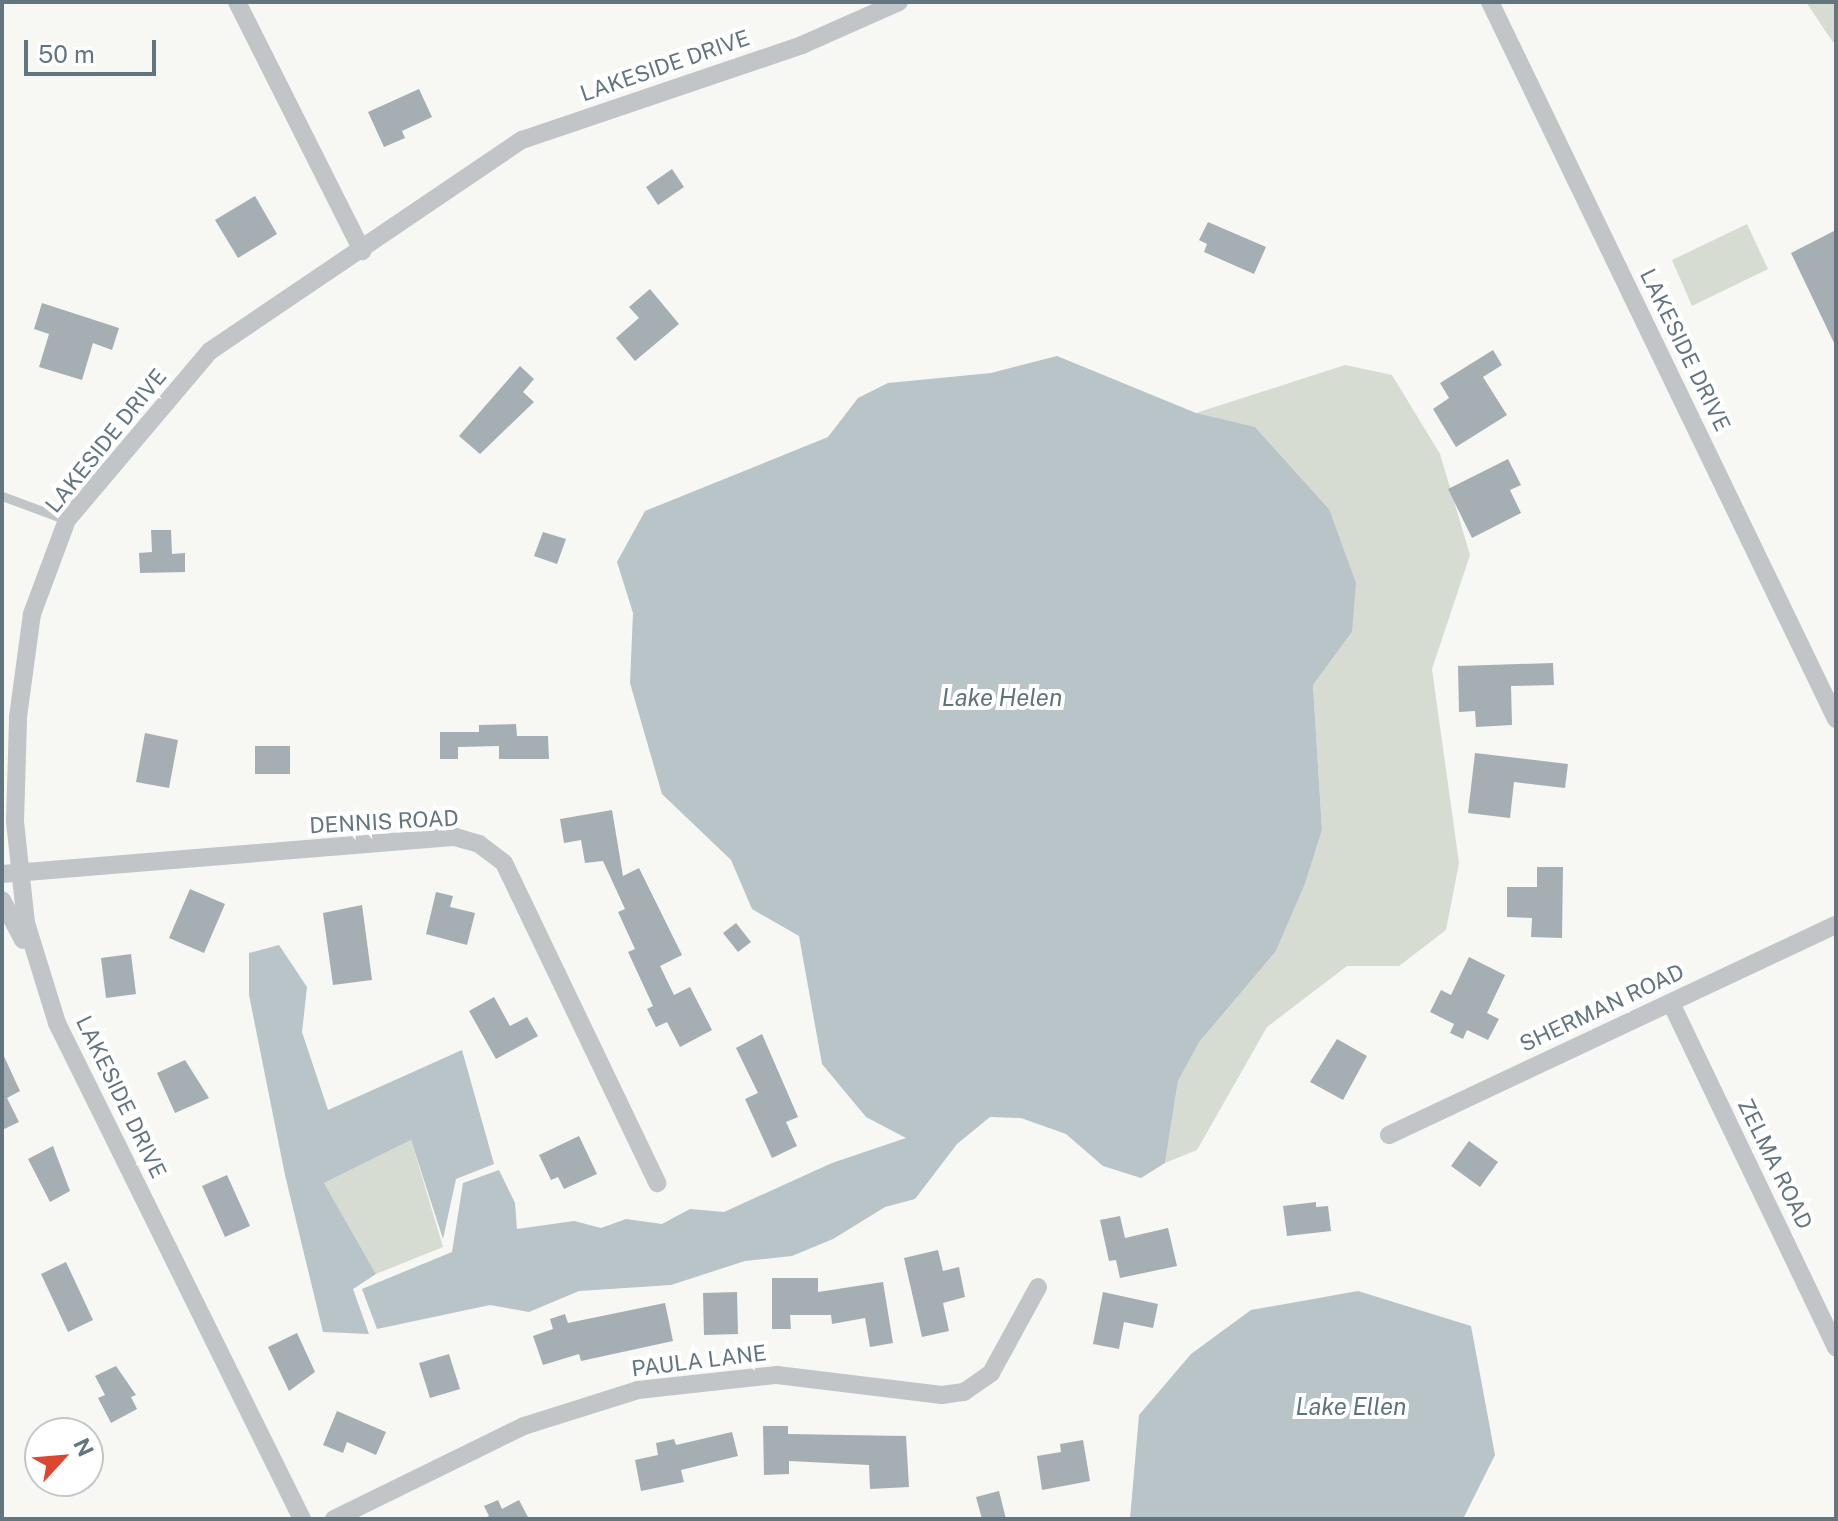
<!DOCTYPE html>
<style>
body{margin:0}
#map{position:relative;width:1838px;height:1521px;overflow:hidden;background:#f7f7f4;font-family:"Public Sans",sans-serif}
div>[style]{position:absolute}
.green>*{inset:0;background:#d7dcd3}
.water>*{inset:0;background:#b8c4c7}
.building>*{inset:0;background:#a5afb3}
.lane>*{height:9px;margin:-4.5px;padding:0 4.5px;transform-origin:4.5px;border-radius:4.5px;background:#c1c5c8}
.street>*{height:18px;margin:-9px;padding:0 9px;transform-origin:9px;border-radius:9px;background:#c1c5c8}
span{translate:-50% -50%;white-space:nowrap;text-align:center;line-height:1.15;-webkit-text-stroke:8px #fff;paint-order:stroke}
.street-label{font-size:22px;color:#63757e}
.water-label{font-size:24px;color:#5e7478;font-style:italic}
.frame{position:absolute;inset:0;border:4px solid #63757e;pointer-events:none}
.north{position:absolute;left:24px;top:1417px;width:80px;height:80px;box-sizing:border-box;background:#fff;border:2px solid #c1c8cb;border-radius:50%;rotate:64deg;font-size:22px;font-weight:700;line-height:32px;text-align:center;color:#63757e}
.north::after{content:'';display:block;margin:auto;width:28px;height:36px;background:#db4730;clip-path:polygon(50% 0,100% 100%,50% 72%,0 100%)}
.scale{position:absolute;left:24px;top:40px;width:132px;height:36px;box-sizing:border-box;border:4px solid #63757e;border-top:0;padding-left:10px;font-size:24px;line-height:28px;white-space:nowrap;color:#63757e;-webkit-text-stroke:6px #fff;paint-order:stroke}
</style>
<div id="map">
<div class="green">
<div style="clip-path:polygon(1806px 2px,1836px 2px,1836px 46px,1830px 38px)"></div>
<div style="clip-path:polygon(1747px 224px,1768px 269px,1692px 306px,1672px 260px)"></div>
<div style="clip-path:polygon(1345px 365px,1392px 375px,1440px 454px,1470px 555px,1432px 669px,1459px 863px,1446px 930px,1399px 966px,1347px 966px,1267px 1027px,1197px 1150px,1165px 1163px,1178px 1081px,1198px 1042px,1276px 951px,1305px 884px,1322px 830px,1313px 685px,1352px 632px,1329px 509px,1256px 428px,1196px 413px)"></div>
<div style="clip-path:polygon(411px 1140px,443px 1247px,376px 1274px,324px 1183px)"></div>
</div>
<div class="water">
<div style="clip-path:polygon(1057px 356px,1196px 413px,1255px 427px,1329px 509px,1356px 583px,1352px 632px,1313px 685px,1322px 830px,1305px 884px,1276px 951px,1199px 1042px,1178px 1081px,1165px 1163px,1141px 1178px,1103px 1166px,1066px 1134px,1021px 1118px,990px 1117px,957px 1144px,915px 1199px,885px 1207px,833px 1239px,792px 1256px,745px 1261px,671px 1285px,579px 1291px,529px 1312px,490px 1305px,377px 1329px,362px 1289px,452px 1252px,463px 1183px,499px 1170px,515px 1203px,517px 1229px,574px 1221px,601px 1228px,626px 1219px,662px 1224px,690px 1209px,724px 1212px,832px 1163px,906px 1138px,866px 1117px,822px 1064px,799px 936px,752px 909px,731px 860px,662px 794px,630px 683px,633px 613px,617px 562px,645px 511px,828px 437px,858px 398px,888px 383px,991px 373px)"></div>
<div style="clip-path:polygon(279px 945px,307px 987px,302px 1032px,328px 1110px,462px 1050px,494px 1164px,456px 1179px,443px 1239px,411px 1140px,324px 1183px,376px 1274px,353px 1289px,369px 1334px,323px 1332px,285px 1175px,249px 995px,249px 953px)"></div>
<div style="clip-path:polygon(1358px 1291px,1471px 1326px,1495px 1455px,1463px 1519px,1130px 1519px,1139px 1415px,1191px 1354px,1251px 1310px)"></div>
</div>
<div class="building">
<div style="clip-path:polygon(419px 89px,432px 117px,402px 131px,405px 138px,384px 147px,368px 112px)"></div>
<div style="clip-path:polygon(672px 169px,684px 187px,658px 205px,646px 187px)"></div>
<div style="clip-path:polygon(255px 196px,277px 234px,238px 258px,215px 220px)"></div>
<div style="clip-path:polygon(1208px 222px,1266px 247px,1254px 274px,1204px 252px,1207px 244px,1199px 240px)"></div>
<div style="clip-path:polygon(1836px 230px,1836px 347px,1791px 253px)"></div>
<div style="clip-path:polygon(650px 289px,679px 324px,635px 361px,616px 338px,639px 318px,629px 307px)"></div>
<div style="clip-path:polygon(42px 303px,119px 328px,112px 350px,93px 343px,82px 380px,39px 367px,49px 334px,34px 329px)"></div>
<div style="clip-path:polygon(1493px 350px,1502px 365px,1483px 377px,1507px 415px,1456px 447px,1433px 409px,1449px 398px,1440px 383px)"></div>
<div style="clip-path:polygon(520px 366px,534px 379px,523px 392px,534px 402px,480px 454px,459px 436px)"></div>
<div style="clip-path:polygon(1508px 459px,1521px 485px,1510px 490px,1521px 513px,1472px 538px,1448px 489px)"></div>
<div style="clip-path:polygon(151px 530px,171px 530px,172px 554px,185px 553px,185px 572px,140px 573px,139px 553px,152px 552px)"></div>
<div style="clip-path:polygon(543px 532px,566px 539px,557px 564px,534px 556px)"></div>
<div style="clip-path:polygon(1553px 663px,1554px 685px,1511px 686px,1512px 725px,1476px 727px,1475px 711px,1459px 712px,1458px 666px)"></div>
<div style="clip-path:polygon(516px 724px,517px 736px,548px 736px,549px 759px,499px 759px,499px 746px,458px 747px,458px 759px,440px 759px,440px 732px,479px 732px,479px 725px)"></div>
<div style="clip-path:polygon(145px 733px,178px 740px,169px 788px,136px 782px)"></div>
<div style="clip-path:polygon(255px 746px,290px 746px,290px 774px,255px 774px)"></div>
<div style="clip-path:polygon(1475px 753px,1568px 764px,1565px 788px,1514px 782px,1510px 818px,1468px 813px)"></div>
<div style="clip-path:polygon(612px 810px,623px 876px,639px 868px,682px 955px,660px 966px,674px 995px,690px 987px,712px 1030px,680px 1047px,667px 1022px,656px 1027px,647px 1009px,653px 1006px,628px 952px,635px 949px,618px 912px,625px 909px,603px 861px,585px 863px,581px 840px,564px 843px,560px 819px)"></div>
<div style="clip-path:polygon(1537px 867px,1563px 867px,1562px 938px,1531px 937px,1532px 918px,1507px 917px,1507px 887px,1537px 887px)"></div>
<div style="clip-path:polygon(190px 889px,225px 904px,204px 953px,169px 938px)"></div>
<div style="clip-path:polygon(436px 892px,453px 896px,450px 907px,475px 913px,467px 945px,426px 934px)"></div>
<div style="clip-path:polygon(362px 905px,372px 980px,333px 985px,323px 913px)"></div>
<div style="clip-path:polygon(736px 923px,751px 942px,738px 952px,723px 933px)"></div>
<div style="clip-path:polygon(131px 954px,136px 994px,106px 998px,101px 958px)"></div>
<div style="clip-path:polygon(1469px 957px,1505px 975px,1487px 1013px,1499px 1019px,1488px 1040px,1467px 1030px,1463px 1039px,1450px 1033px,1454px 1024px,1430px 1012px,1441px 990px,1451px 995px)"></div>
<div style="clip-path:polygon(494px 997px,510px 1026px,527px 1017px,538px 1036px,496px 1059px,469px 1011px)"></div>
<div style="clip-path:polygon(762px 1034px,798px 1117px,786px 1122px,797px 1146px,772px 1158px,745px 1099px,758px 1093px,736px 1048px)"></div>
<div style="clip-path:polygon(1337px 1039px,1367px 1056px,1343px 1100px,1310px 1082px)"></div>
<div style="clip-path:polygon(2px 1052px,20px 1091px,7px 1098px,19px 1122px,2px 1130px)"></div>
<div style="clip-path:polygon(185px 1060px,209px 1098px,175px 1113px,157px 1073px)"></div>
<div style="clip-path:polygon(579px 1136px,597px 1174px,564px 1189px,558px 1177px,551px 1180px,539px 1155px)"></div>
<div style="clip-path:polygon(1469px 1141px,1498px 1162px,1480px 1187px,1451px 1166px)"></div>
<div style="clip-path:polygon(53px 1146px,70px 1191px,50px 1202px,28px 1159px)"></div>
<div style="clip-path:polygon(227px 1175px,250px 1226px,225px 1237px,202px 1186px)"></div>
<div style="clip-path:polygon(1316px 1202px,1316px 1207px,1328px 1206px,1331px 1231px,1287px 1236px,1283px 1206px)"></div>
<div style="clip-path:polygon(1120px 1216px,1125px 1238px,1168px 1228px,1177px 1266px,1120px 1278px,1116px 1260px,1109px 1261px,1100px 1220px)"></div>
<div style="clip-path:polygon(938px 1250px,943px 1271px,959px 1267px,965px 1297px,943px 1303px,949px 1331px,922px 1337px,904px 1258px)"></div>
<div style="clip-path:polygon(66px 1262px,93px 1320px,68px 1332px,41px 1274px)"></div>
<div style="clip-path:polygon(772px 1278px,818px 1278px,818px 1292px,883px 1282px,893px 1343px,870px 1347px,865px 1318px,832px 1324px,831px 1315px,790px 1315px,791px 1329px,772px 1329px)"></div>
<div style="clip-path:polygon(737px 1292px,738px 1334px,704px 1335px,703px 1293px)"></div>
<div style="clip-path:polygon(1103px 1292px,1158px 1304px,1153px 1328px,1124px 1322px,1119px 1349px,1093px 1344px)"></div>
<div style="clip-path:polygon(665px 1303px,673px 1341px,581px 1361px,579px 1354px,543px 1365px,533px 1336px,553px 1329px,550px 1319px,565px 1314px,568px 1323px)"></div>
<div style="clip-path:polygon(297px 1333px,315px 1372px,289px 1391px,268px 1347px)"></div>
<div style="clip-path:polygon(449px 1354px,460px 1389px,430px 1398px,419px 1363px)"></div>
<div style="clip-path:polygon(116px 1366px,136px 1395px,131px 1397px,137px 1409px,111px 1423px,98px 1398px,105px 1395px,95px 1376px)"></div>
<div style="clip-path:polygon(337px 1411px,386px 1432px,376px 1455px,347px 1442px,343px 1453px,323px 1445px)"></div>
<div style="clip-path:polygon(68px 1417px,75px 1433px,34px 1433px)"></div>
<div style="clip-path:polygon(763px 1426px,788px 1426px,788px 1434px,906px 1436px,909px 1487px,870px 1489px,869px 1465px,789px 1461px,789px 1474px,764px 1475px)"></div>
<div style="clip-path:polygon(732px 1432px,738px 1456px,681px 1470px,684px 1482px,641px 1491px,635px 1460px,658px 1455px,656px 1443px,674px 1439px,676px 1445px)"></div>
<div style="clip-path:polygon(1083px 1440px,1090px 1481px,1042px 1490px,1037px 1456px,1061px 1452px,1060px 1444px)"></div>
<div style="clip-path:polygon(999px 1491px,1006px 1519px,982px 1519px,976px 1497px)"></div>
<div style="clip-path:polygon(498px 1500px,502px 1509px,519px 1500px,529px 1519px,483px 1519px,489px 1516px,484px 1506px)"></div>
</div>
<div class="lane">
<div style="left:2px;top:496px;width:69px;rotate:20.3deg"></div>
</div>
<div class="street">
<div style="left:237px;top:2px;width:279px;rotate:63.3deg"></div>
<div style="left:1490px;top:2px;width:796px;rotate:64.24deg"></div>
<div style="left:2px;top:874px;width:455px;rotate:-4.7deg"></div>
<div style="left:455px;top:837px;width:25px;rotate:16deg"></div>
<div style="left:479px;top:844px;width:31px;rotate:37deg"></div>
<div style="left:504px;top:863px;width:355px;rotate:64.4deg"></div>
<div style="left:2px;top:900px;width:45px;rotate:62.3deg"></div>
<div style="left:1671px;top:1003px;width:382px;rotate:64.4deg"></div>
<div style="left:1389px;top:1135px;width:494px;rotate:-25.2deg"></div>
<div style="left:302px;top:1519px;width:553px;rotate:-116.29deg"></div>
<div style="left:57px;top:1023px;width:105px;rotate:-107.2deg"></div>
<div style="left:26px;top:923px;width:103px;rotate:-96.2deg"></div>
<div style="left:15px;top:821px;width:104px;rotate:-88.3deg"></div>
<div style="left:18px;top:717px;width:104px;rotate:-82.3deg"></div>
<div style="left:32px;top:614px;width:100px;rotate:-69.6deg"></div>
<div style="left:67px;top:520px;width:221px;rotate:-49.8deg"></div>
<div style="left:210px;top:351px;width:377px;rotate:-34.1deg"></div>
<div style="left:522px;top:140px;width:296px;rotate:-18.7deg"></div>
<div style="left:802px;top:45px;width:106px;rotate:-23.9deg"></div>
<div style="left:334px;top:1519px;width:212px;rotate:-26.1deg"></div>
<div style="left:524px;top:1426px;width:120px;rotate:-17.5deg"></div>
<div style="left:638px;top:1390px;width:140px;rotate:-6.2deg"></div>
<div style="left:777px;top:1375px;width:166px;rotate:6.9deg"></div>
<div style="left:942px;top:1395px;width:22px;rotate:-8deg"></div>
<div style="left:964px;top:1392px;width:33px;rotate:-35deg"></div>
<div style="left:991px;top:1373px;width:98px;rotate:-61.3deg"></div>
</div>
<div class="street-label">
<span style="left:665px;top:66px;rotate:-19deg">LAKESIDE DRIVE</span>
<span style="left:1685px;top:350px;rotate:64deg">LAKESIDE DRIVE</span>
<span style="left:106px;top:441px;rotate:-51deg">LAKESIDE DRIVE</span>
<span style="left:384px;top:822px;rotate:-3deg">DENNIS ROAD</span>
<span style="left:1602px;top:1008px;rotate:-25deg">SHERMAN ROAD</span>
<span style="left:121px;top:1097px;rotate:64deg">LAKESIDE DRIVE</span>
<span style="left:1775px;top:1164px;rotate:64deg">ZELMA ROAD</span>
<span style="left:699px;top:1361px;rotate:-7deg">PAULA LANE</span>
</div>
<div class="water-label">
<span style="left:1002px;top:698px">Lake Helen</span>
<span style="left:1351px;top:1407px">Lake Ellen</span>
</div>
<div class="frame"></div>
<div class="north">N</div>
<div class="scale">50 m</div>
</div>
